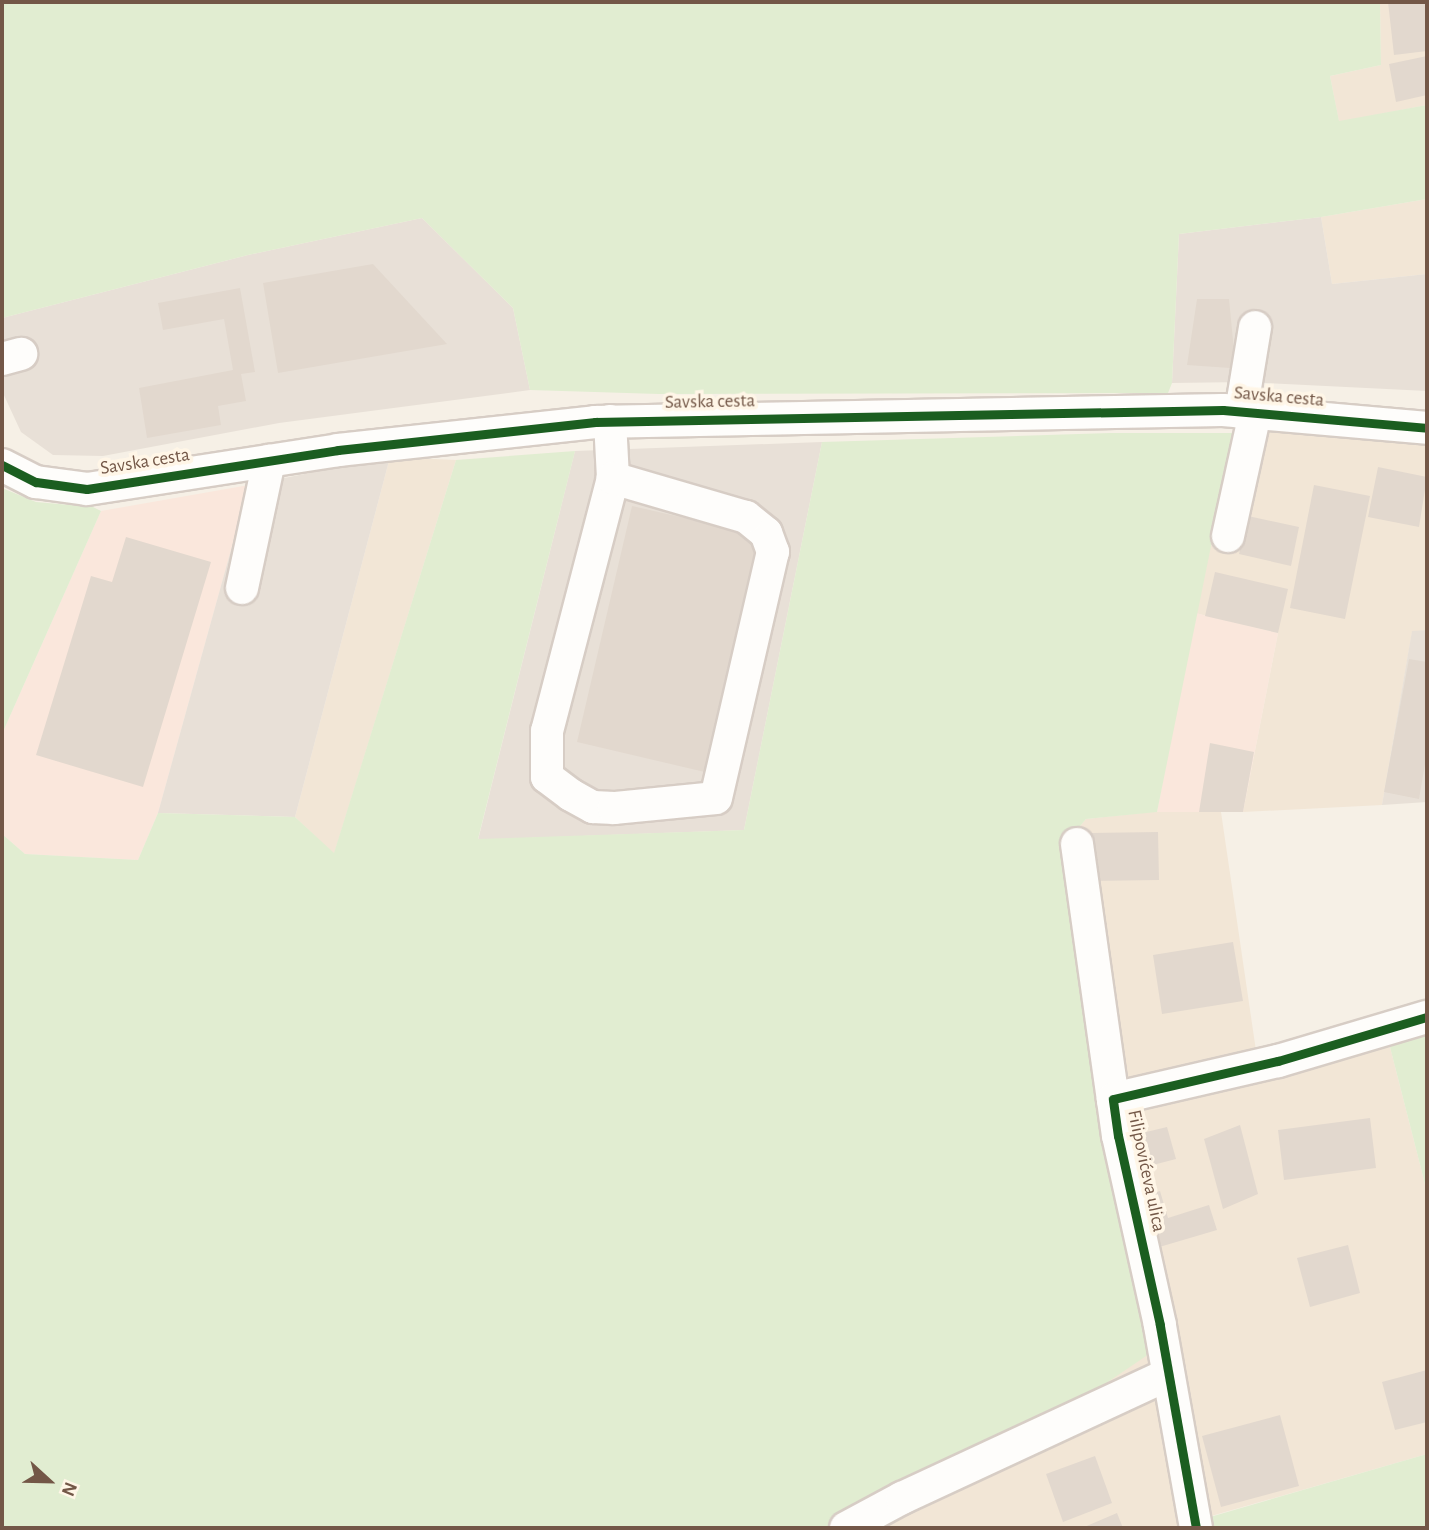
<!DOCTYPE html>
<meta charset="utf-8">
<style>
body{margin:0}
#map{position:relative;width:1429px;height:1530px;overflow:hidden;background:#f6f0e6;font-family:"Alegreya Sans",sans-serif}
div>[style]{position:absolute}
.residential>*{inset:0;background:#f2e6d6}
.commercial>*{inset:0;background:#fae7dc}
.industrial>*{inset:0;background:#e8e0d7}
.green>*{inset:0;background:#e1edd1}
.building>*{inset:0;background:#e2d8ce}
.roads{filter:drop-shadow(2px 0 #d7cdc5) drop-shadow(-2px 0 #d7cdc5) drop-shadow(0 2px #d7cdc5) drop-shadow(0 -2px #d7cdc5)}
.minor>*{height:32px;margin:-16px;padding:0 16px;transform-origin:16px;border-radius:16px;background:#fefdfb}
.cycleway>*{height:9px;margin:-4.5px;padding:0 4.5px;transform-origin:4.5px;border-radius:4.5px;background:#1b5e20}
span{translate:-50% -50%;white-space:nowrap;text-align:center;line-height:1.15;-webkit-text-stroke:7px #fff6e7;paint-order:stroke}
.street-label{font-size:19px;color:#735747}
.frame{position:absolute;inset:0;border:4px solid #735747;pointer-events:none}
.north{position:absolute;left:14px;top:1446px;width:70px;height:70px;-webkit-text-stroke:5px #fff6e7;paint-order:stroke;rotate:112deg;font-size:19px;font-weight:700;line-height:28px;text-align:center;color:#735747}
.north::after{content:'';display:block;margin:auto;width:24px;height:32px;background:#735747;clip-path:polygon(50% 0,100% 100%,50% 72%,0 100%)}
</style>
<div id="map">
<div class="residential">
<div style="clip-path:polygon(1380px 2px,1427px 2px,1427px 105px,1339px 122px,1330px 76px,1381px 65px)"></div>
<div style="clip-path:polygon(1427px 199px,1427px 274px,1332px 284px,1321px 217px)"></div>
<div style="clip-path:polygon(1236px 425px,1427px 440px,1427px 630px,1412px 632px,1382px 805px,1243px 812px,1278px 633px,1195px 613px)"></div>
<div style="clip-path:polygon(390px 457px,456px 460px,334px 854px,295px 817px)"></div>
<div style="clip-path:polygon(1151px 812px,1221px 812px,1260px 1078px,1390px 1047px,1427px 1192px,1427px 1454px,1180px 1525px,1181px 1528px,826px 1528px,980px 1451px,979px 1444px,1031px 1418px,1069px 839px,1086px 819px)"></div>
</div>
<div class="commercial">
<div style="clip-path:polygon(249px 485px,158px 813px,138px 860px,25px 854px,2px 834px,2px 734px,101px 511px)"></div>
<div style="clip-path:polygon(1195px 613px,1278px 633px,1243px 812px,1157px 812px)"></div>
</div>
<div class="industrial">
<div style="clip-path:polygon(1321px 217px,1332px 284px,1427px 274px,1427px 391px,1245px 382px,1172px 383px,1179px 234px)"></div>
<div style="clip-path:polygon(422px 218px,513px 308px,530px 390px,279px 423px,103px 456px,53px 455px,21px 432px,2px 391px,2px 318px,248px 255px)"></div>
<div style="clip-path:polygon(822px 442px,744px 830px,478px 840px,575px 451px)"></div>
<div style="clip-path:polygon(390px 457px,295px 817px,158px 813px,249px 485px)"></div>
<div style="clip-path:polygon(1427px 630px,1427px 802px,1382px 805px,1412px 631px)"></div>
</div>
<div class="green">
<div style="clip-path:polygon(2px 2px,1380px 2px,1381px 65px,1330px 76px,1339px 121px,1427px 105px,1427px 199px,1321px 217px,1179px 234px,1172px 383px,1168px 393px,659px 394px,530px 390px,513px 308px,422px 218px,248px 255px,2px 318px)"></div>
<div style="clip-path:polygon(1110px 433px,1234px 433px,1157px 812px,1086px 819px,1069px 839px,1152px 1352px,1099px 1388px,979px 1444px,981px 1451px,826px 1528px,2px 1528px,2px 834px,25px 854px,138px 860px,158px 813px,295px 817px,334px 853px,456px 460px,575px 451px,478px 839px,744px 830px,822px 442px)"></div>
<div style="clip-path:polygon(2px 488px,36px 502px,93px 507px,101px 511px,2px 734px)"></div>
<div style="clip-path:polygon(1427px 1032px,1427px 1192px,1390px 1047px)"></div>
<div style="clip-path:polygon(1427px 1454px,1427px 1528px,1214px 1528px,1210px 1517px)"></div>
</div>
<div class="building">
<div style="clip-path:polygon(1388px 2px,1427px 2px,1427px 51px,1394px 55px)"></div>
<div style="clip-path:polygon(1427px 56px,1427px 95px,1396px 102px,1389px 64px)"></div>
<div style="clip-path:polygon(373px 264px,447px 344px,278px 373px,263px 283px)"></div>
<div style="clip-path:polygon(240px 288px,255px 372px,241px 374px,246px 401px,218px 406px,221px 425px,147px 438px,139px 388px,233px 370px,224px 319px,163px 330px,158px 303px)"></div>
<div style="clip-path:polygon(1197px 299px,1229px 299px,1234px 350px,1230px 368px,1187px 365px)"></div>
<div style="clip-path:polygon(1378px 467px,1427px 477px,1419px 527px,1368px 517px)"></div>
<div style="clip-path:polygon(1314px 485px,1370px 496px,1345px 619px,1290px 608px)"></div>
<div style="clip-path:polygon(632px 506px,764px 536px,709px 773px,577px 742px)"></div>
<div style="clip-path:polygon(1248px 516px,1299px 527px,1291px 566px,1239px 554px)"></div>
<div style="clip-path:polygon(126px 537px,211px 562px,143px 787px,36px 755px,91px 576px,112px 582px)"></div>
<div style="clip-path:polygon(1215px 572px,1288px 589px,1278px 633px,1205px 616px)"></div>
<div style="clip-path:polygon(1409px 659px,1427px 662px,1427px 753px,1419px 799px,1384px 792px)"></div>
<div style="clip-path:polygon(1210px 743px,1254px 752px,1243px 812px,1199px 812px)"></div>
<div style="clip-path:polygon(1158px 832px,1159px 880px,1089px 881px,1089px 833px)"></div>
<div style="clip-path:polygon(1233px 942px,1243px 1001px,1162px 1014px,1153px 955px)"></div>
<div style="clip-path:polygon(1370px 1118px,1376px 1168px,1284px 1180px,1278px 1130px)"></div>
<div style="clip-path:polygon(1240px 1125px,1258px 1194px,1223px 1209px,1204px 1139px)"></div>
<div style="clip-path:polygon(1167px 1127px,1176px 1159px,1145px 1167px,1138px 1134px)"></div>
<div style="clip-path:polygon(1160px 1191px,1168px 1218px,1209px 1205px,1217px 1230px,1156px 1248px,1140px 1197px)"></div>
<div style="clip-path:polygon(1348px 1245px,1360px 1293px,1310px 1307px,1297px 1258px)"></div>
<div style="clip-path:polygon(1427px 1370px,1427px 1422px,1395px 1430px,1382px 1382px)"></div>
<div style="clip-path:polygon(1280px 1415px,1299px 1486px,1221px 1507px,1202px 1436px)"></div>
<div style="clip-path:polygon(1095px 1456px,1112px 1503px,1063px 1522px,1046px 1474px)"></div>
<div style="clip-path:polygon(1117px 1513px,1123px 1528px,1082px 1528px)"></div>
</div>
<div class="roads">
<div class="minor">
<div style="left:2px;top:359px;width:20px;rotate:-15deg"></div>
<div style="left:1241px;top:412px;width:86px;rotate:-80.6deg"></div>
<div style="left:610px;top:421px;width:57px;rotate:87deg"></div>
<div style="left:613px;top:478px;width:261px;rotate:104.6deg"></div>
<div style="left:547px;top:731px;width:46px;rotate:90deg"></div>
<div style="left:547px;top:777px;width:30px;rotate:37deg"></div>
<div style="left:571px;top:795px;width:25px;rotate:29deg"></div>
<div style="left:593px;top:807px;width:21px;rotate:3deg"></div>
<div style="left:614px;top:808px;width:102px;rotate:-5.6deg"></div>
<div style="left:716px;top:798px;width:253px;rotate:-77deg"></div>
<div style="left:773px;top:552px;width:20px;rotate:-110deg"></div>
<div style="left:766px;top:533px;width:26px;rotate:-141deg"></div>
<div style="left:746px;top:517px;width:139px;rotate:-163.7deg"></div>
<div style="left:2px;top:465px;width:38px;rotate:27deg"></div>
<div style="left:36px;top:482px;width:51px;rotate:7.8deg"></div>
<div style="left:87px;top:489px;width:254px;rotate:-8.8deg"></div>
<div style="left:338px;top:450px;width:259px;rotate:-6.2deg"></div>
<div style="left:595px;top:422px;width:628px;rotate:-1.09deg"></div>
<div style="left:1223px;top:410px;width:205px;rotate:5deg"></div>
<div style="left:1228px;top:536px;width:126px;rotate:-77.6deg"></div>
<div style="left:242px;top:588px;width:130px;rotate:-78deg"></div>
<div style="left:1077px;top:844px;width:258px;rotate:82deg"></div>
<div style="left:846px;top:1528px;width:64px;rotate:-28.2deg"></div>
<div style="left:902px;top:1498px;width:292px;rotate:-24.9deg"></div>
<div style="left:1196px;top:1528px;width:206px;rotate:-100.1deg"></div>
<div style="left:1160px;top:1325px;width:194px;rotate:-102.5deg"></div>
<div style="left:1118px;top:1136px;width:37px;rotate:-98deg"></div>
<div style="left:1113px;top:1099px;width:169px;rotate:-13deg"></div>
<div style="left:1278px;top:1061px;width:155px;rotate:-16.5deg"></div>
</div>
</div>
<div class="cycleway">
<div style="left:2px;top:465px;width:38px;rotate:27deg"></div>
<div style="left:36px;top:482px;width:51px;rotate:7.8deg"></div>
<div style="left:87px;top:489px;width:254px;rotate:-8.8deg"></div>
<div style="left:338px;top:450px;width:259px;rotate:-6.2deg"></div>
<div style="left:595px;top:422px;width:628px;rotate:-1.09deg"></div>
<div style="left:1223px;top:410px;width:205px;rotate:5deg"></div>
<div style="left:1196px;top:1528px;width:206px;rotate:-100.1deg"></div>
<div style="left:1160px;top:1325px;width:194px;rotate:-102.5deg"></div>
<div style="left:1118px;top:1136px;width:37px;rotate:-98deg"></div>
<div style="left:1113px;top:1099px;width:169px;rotate:-13deg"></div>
<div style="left:1278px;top:1061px;width:155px;rotate:-16.5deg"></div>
</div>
<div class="street-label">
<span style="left:1279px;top:397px;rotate:5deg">Savska cesta</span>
<span style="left:710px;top:402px;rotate:-1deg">Savska cesta</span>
<span style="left:145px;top:462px;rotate:-9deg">Savska cesta</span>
<span style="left:1146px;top:1171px;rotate:78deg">Filipovićeva ulica</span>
</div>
<div class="frame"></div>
<div class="north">N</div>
</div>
